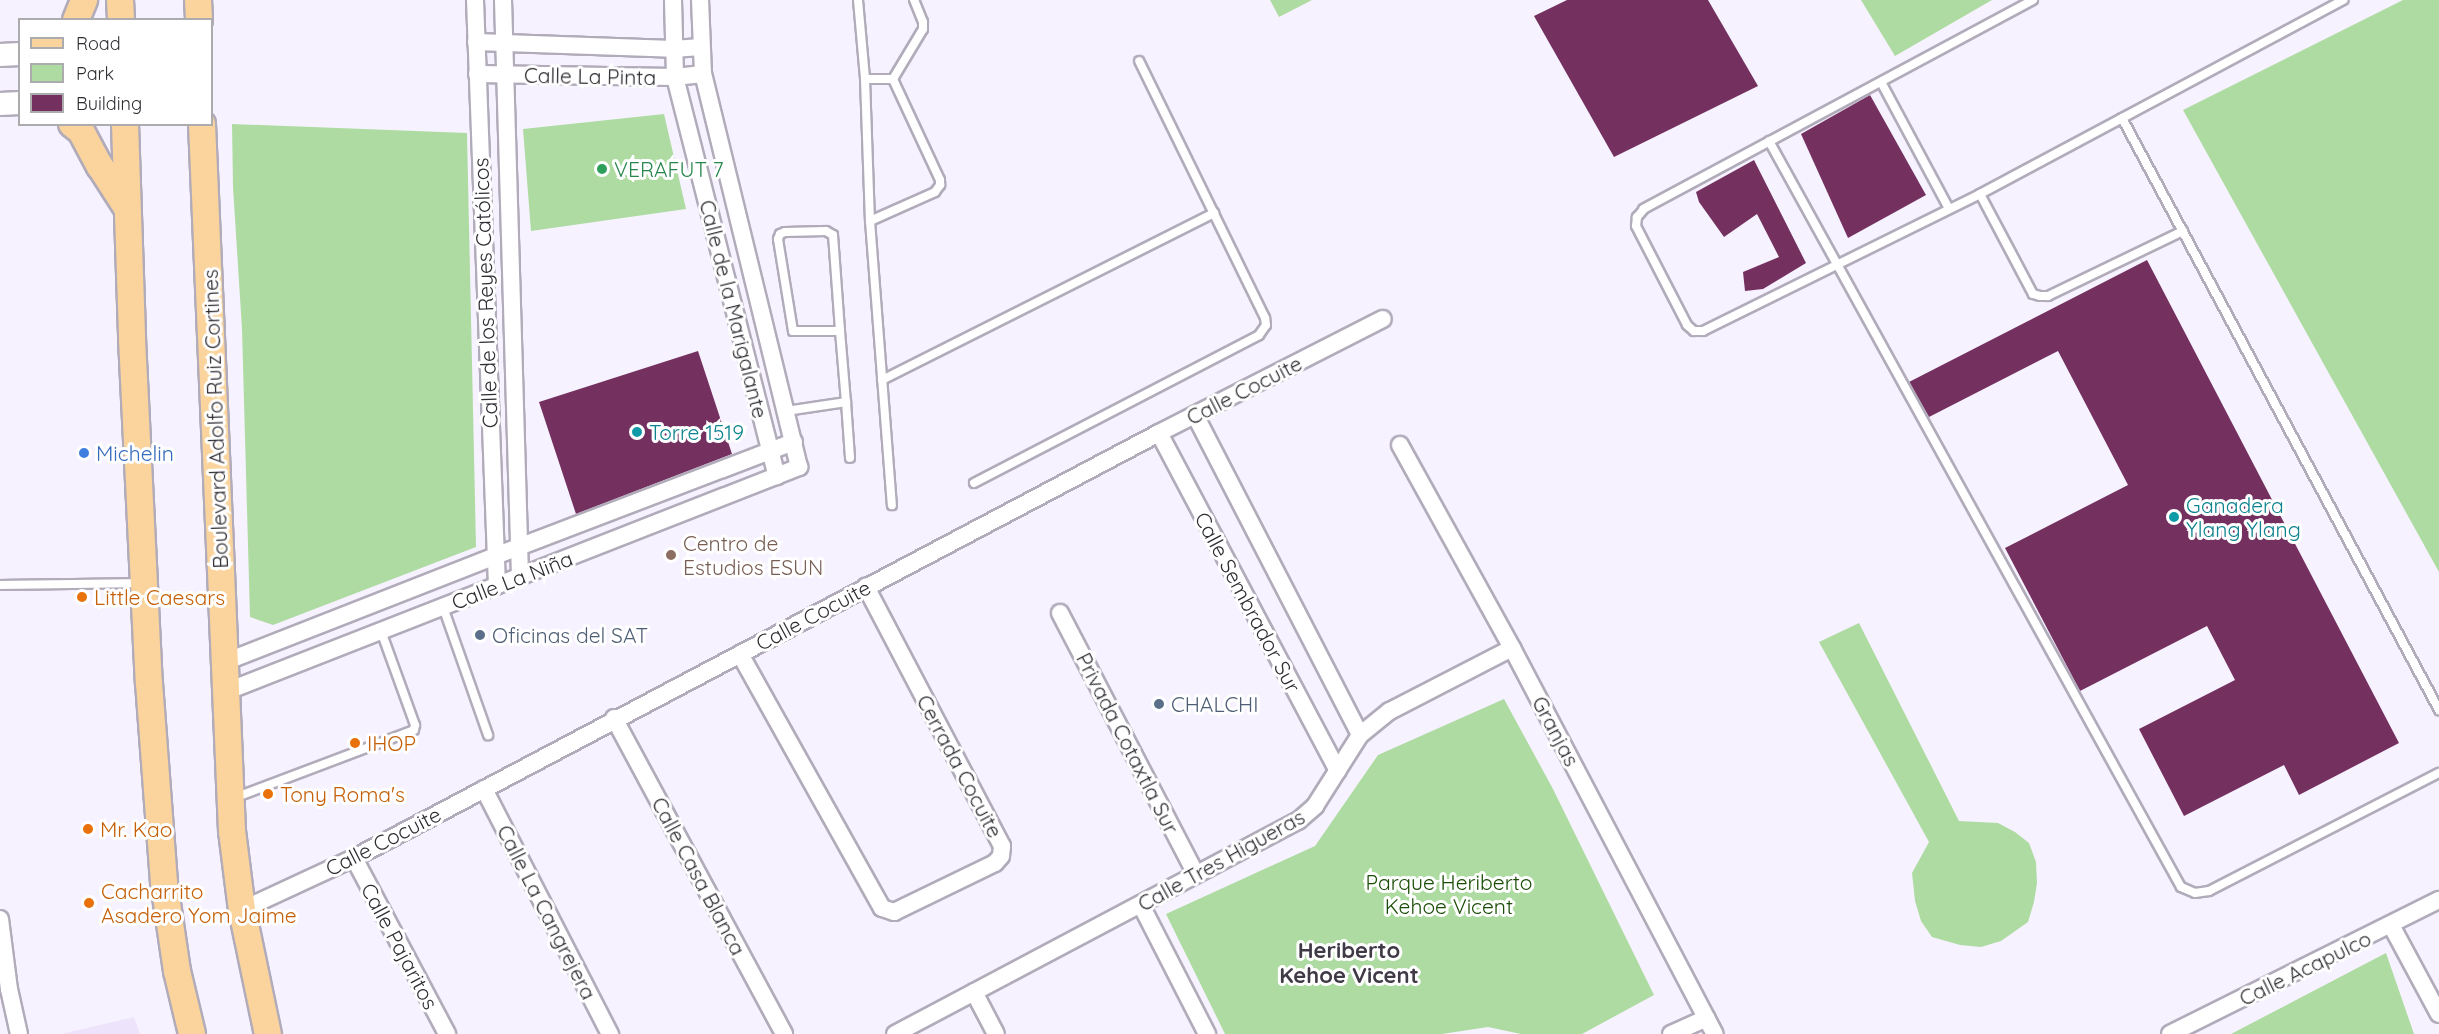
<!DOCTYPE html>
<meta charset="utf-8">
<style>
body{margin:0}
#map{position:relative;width:2439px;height:1034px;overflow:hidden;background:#f7f2ff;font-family:Quicksand,sans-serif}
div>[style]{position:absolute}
.built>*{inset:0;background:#ede4fb}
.green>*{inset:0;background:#aedba2}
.building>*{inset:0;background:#743160}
.roads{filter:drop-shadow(2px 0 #b1abba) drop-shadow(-2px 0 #b1abba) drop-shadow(0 2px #b1abba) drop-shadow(0 -2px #b1abba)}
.lane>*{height:8px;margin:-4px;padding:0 4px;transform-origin:4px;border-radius:4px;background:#fff}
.street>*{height:16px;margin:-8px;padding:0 8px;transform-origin:8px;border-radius:8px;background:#fff}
.secondary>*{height:22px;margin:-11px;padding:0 11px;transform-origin:11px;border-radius:11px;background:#fff}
.primary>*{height:26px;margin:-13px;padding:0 13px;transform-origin:13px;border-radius:13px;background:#fad49c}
.dots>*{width:16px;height:16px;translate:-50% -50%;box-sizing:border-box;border:3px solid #fff;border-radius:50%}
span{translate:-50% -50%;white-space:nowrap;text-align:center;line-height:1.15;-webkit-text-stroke:6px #fff;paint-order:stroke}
.street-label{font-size:21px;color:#2f2c32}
.leisure-label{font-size:21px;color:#27864d}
.left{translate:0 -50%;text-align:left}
.culture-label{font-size:21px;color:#0d838f}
.shop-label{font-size:21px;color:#366cbe}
.education-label{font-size:21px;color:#785e54}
.food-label{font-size:21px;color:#c56008}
.service-label{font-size:21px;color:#4e5e75}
.park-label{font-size:21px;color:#1a4d05}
.neighbourhood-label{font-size:22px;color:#403a47;font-weight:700}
.legend{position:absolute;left:18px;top:18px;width:195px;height:108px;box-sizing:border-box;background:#fff;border:2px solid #acabad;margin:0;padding:8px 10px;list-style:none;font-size:18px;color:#2f2c32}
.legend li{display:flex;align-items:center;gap:12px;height:30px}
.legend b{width:30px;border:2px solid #acabad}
</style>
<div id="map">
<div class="built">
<div style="clip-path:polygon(134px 1017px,140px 1034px,61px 1034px)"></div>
</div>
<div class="green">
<div style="clip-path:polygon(1270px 0,1312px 0,1279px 17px)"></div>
<div style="clip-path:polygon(1861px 0,1992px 0,1895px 56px)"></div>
<div style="clip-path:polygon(2403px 0,2439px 0,2439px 572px,2183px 110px)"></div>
<div style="clip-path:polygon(664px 114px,686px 209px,531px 231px,523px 129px)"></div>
<div style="clip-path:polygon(232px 124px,467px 133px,476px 547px,273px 625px,250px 617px,242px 329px,233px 187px)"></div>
<div style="clip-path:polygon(1859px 623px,1959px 821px,1998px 823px,2015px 832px,2029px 843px,2036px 862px,2037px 883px,2034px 902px,2028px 922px,2001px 941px,1981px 947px,1960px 945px,1932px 937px,1921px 921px,1915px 901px,1912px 873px,1929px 842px,1819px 642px)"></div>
<div style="clip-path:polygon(1504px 699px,1553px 789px,1654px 995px,1582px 1034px,1521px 1034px,1488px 1027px,1442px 1034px,1225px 1034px,1166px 914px,1315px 846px,1378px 755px)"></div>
<div style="clip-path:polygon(2386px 953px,2414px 1034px,2231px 1034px)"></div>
</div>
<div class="building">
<div style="clip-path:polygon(1567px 0,1708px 0,1758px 86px,1614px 157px,1534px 16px)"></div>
<div style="clip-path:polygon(1870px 95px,1926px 195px,1848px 238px,1801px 134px)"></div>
<div style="clip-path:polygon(1754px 160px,1806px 263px,1763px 289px,1745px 291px,1743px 272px,1779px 257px,1757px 214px,1724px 237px,1699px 202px,1696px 192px)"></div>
<div style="clip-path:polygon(2147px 260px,2399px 743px,2299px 795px,2284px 765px,2184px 816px,2139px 729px,2235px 680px,2207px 626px,2080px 691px,2005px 548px,2128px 485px,2058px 351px,1929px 417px,1909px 382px)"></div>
<div style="clip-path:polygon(698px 351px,732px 454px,576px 514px,539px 402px)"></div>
</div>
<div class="roads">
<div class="lane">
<div style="left:858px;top:0;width:79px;rotate:84.9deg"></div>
<div style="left:865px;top:79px;width:142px;rotate:88deg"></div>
<div style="left:870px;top:221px;width:285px;rotate:85.6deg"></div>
<div style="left:2033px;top:0;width:442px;rotate:151.8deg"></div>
<div style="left:1644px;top:209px;width:11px;rotate:131deg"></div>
<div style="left:1637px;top:217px;width:9px;rotate:96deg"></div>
<div style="left:1636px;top:226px;width:111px;rotate:62.7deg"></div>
<div style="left:1687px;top:325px;width:9px;rotate:41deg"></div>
<div style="left:1694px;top:331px;width:9px"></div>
<div style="left:1703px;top:331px;width:309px;rotate:-26.3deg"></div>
<div style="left:1980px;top:194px;width:412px;rotate:-28.1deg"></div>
<div style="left:865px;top:79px;width:28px"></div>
<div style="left:1881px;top:82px;width:144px;rotate:61.8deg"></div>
<div style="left:2122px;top:118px;width:672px;rotate:61.83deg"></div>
<div style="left:1769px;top:141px;width:852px;rotate:61.09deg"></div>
<div style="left:2181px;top:887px;width:15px;rotate:23deg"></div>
<div style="left:2195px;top:893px;width:14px;rotate:-8deg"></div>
<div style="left:2209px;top:891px;width:259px;rotate:-27.2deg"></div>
<div style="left:1980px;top:194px;width:113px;rotate:62.1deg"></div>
<div style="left:2033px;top:294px;width:7px;rotate:16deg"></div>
<div style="left:2040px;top:296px;width:8px"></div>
<div style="left:2048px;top:296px;width:150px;rotate:-25.7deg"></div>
<div style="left:870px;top:221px;width:71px;rotate:-24deg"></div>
<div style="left:935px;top:192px;width:9px;rotate:-54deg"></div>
<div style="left:940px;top:185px;width:5px;rotate:-90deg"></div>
<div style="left:940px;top:180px;width:111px;rotate:-115deg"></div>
<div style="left:893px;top:79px;width:58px;rotate:-59deg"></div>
<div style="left:923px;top:29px;width:7px;rotate:-90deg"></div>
<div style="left:923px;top:22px;width:24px;rotate:-112deg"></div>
<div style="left:840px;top:331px;width:47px;rotate:180deg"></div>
<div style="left:793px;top:331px;width:93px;rotate:-99.3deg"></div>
<div style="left:778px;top:239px;width:5px;rotate:-68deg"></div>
<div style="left:780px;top:234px;width:5px;rotate:-22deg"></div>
<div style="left:785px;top:232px;width:41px;rotate:-1.4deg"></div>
<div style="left:826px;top:231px;width:8px;rotate:30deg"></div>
<div style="left:833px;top:235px;width:96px;rotate:85.8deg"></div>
<div style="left:840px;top:331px;width:71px;rotate:85.2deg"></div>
<div style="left:846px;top:402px;width:56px;rotate:85.9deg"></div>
<div style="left:882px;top:380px;width:372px;rotate:-26.7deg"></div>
<div style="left:786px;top:411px;width:61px;rotate:-8.5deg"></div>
<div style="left:974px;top:483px;width:321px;rotate:-27.4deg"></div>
<div style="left:1259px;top:335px;width:12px;rotate:-55deg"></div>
<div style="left:1266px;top:325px;width:7px;rotate:-98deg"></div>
<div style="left:1265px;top:318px;width:286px;rotate:-116.1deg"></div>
<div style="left:0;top:585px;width:143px;rotate:-0.8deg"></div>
<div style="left:443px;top:607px;width:136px;rotate:70.6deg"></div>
<div style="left:234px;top:798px;width:192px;rotate:-20.7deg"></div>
<div style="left:414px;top:730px;width:5px;rotate:-79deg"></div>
<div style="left:415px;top:725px;width:100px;rotate:-109.9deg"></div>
</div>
<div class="street">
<div style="left:475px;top:0;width:586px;rotate:87.85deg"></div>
<div style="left:503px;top:0;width:577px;rotate:88.31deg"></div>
<div style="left:673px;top:0;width:77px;rotate:88.5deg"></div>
<div style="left:675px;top:77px;width:412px;rotate:75.7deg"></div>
<div style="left:476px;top:42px;width:197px;rotate:2deg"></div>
<div style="left:673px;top:49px;width:28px;rotate:-4deg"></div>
<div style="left:477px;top:74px;width:198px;rotate:0.9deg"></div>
<div style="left:675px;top:77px;width:28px;rotate:-6deg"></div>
<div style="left:1195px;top:415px;width:360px;rotate:62.7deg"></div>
<div style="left:1159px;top:433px;width:382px;rotate:62.1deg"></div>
<div style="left:1400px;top:445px;width:232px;rotate:61.1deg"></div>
<div style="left:1512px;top:648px;width:436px;rotate:62.3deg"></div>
<div style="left:1060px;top:613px;width:294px;rotate:62.5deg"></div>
<div style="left:740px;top:654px;width:291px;rotate:60.8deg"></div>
<div style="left:882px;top:908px;width:13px;rotate:18deg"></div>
<div style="left:894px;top:912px;width:112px;rotate:-25.9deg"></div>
<div style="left:995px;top:863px;width:9px;rotate:-49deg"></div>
<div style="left:1001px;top:856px;width:10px;rotate:-84deg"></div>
<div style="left:1002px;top:846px;width:293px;rotate:-117.7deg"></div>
<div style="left:225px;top:662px;width:290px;rotate:-21.4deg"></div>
<div style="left:495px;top:556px;width:320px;rotate:-20.9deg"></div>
<div style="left:225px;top:692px;width:617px;rotate:-21.4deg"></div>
<div style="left:799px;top:467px;width:405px;rotate:-103.7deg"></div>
<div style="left:703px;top:74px;width:74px;rotate:-92.3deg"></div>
<div style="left:614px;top:718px;width:359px;rotate:61.7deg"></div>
<div style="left:484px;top:789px;width:276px;rotate:62.8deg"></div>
<div style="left:354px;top:858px;width:199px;rotate:62.1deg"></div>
<div style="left:1141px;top:905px;width:145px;rotate:62.9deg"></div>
<div style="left:242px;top:910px;width:123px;rotate:-24.9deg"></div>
<div style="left:354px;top:858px;width:910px;rotate:-27.83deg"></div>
<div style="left:1159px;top:433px;width:251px;rotate:-27deg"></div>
<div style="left:0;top:919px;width:71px;rotate:82.7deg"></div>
<div style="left:9px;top:989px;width:46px;rotate:77.5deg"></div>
<div style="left:2391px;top:925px;width:101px;rotate:61.7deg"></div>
<div style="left:974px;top:992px;width:47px;rotate:62.4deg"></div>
<div style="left:895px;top:1034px;width:456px;rotate:-27.9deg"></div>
<div style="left:1298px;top:821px;width:23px;rotate:-41deg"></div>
<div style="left:1315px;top:806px;width:84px;rotate:-57.6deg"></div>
<div style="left:1360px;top:735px;width:38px;rotate:-39deg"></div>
<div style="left:1390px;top:711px;width:137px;rotate:-27.3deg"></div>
<div style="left:1671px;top:1034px;width:39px;rotate:-24deg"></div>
<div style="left:2170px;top:1034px;width:301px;rotate:-26.5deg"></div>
</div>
<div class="secondary">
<div style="left:0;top:55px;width:20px;rotate:-3deg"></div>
<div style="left:0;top:104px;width:20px;rotate:-3deg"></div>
</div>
<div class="primary">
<div style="left:120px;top:0;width:20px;rotate:87deg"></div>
<div style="left:198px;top:0;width:20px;rotate:87deg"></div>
<div style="left:76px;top:20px;width:22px;rotate:-68deg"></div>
<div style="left:72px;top:124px;width:11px;rotate:38deg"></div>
<div style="left:81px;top:131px;width:40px;rotate:62deg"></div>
<div style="left:100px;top:166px;width:50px;rotate:57.3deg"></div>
<div style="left:125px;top:124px;width:215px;rotate:88.1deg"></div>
<div style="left:132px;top:339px;width:344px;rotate:87.2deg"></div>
<div style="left:149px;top:683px;width:201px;rotate:85.7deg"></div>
<div style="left:164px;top:883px;width:89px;rotate:81.6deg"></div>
<div style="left:177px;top:971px;width:65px;rotate:76.6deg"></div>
<div style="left:202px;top:124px;width:708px;rotate:87.57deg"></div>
<div style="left:232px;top:831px;width:80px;rotate:82.8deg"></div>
<div style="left:242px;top:910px;width:127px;rotate:78.2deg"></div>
</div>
</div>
<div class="dots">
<div style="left:602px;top:169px;background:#2e9e5b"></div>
<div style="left:637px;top:432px;background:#0f9aa8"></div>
<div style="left:84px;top:453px;background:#3f7fe0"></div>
<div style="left:2174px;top:517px;background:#0f9aa8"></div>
<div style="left:671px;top:555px;background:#8d6e63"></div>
<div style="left:82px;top:597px;background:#e8710a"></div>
<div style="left:480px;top:635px;background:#5c6f8a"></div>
<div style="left:1159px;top:704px;background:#5c6f8a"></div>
<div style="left:355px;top:743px;background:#e8710a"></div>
<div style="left:268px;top:794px;background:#e8710a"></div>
<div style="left:88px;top:829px;background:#e8710a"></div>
<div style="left:89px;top:903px;background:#e8710a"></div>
</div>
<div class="street-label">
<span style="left:590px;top:76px;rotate:1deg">Calle La Pinta</span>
<span style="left:485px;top:293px;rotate:-92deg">Calle de los Reyes Católicos</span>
<span style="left:734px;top:309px;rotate:76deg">Calle de la Marigalante</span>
<span style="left:1244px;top:390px;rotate:-27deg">Calle Cocuite</span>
<span style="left:215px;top:419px;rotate:-92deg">Boulevard Adolfo Ruiz Cortines</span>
<span style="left:512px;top:580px;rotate:-21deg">Calle La Niña</span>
<span style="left:1248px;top:602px;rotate:62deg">Calle Sembrador Sur</span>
<span style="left:813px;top:615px;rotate:-28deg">Calle Cocuite</span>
<span style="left:1556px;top:731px;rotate:62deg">Granjas</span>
<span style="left:1128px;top:743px;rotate:63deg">Privada Cotaxtla Sur</span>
<span style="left:960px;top:766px;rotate:62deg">Cerrada Cocuite</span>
<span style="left:383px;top:841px;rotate:-27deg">Calle Cocuite</span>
<span style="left:1221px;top:860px;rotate:-29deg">Calle Tres Higueras</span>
<span style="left:699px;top:876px;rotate:62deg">Calle Casa Blanca</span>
<span style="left:547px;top:912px;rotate:63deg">Calle La Cangrejera</span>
<span style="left:400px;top:946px;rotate:62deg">Calle Pajaritos</span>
<span style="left:2305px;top:968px;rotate:-26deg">Calle Acapulco</span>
</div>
<div class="leisure-label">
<span class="left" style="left:614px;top:169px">VERAFUT 7</span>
</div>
<div class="culture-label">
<span class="left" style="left:649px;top:432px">Torre 1519</span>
<span class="left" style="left:2186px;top:517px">Ganadera<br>Ylang Ylang</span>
</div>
<div class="shop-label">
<span class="left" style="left:96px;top:453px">Michelin</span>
</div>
<div class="education-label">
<span class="left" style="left:683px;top:555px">Centro de<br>Estudios ESUN</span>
</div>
<div class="food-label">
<span class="left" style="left:94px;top:597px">Little Caesars</span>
<span class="left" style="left:367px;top:743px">IHOP</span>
<span class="left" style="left:280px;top:794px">Tony Roma's</span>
<span class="left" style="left:100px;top:829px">Mr. Kao</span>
<span class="left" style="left:101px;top:903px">Cacharrito<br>Asadero Yom Jaime</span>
</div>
<div class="service-label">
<span class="left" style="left:492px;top:635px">Oficinas del SAT</span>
<span class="left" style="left:1171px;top:704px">CHALCHI</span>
</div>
<div class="park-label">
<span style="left:1449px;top:894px">Parque Heriberto<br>Kehoe Vicent</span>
</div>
<div class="neighbourhood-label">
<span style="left:1349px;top:963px">Heriberto<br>Kehoe Vicent</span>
</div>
<ul class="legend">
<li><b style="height:8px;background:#fad49c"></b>Road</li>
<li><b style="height:16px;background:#aedba2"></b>Park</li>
<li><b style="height:16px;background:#743160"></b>Building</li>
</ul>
</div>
